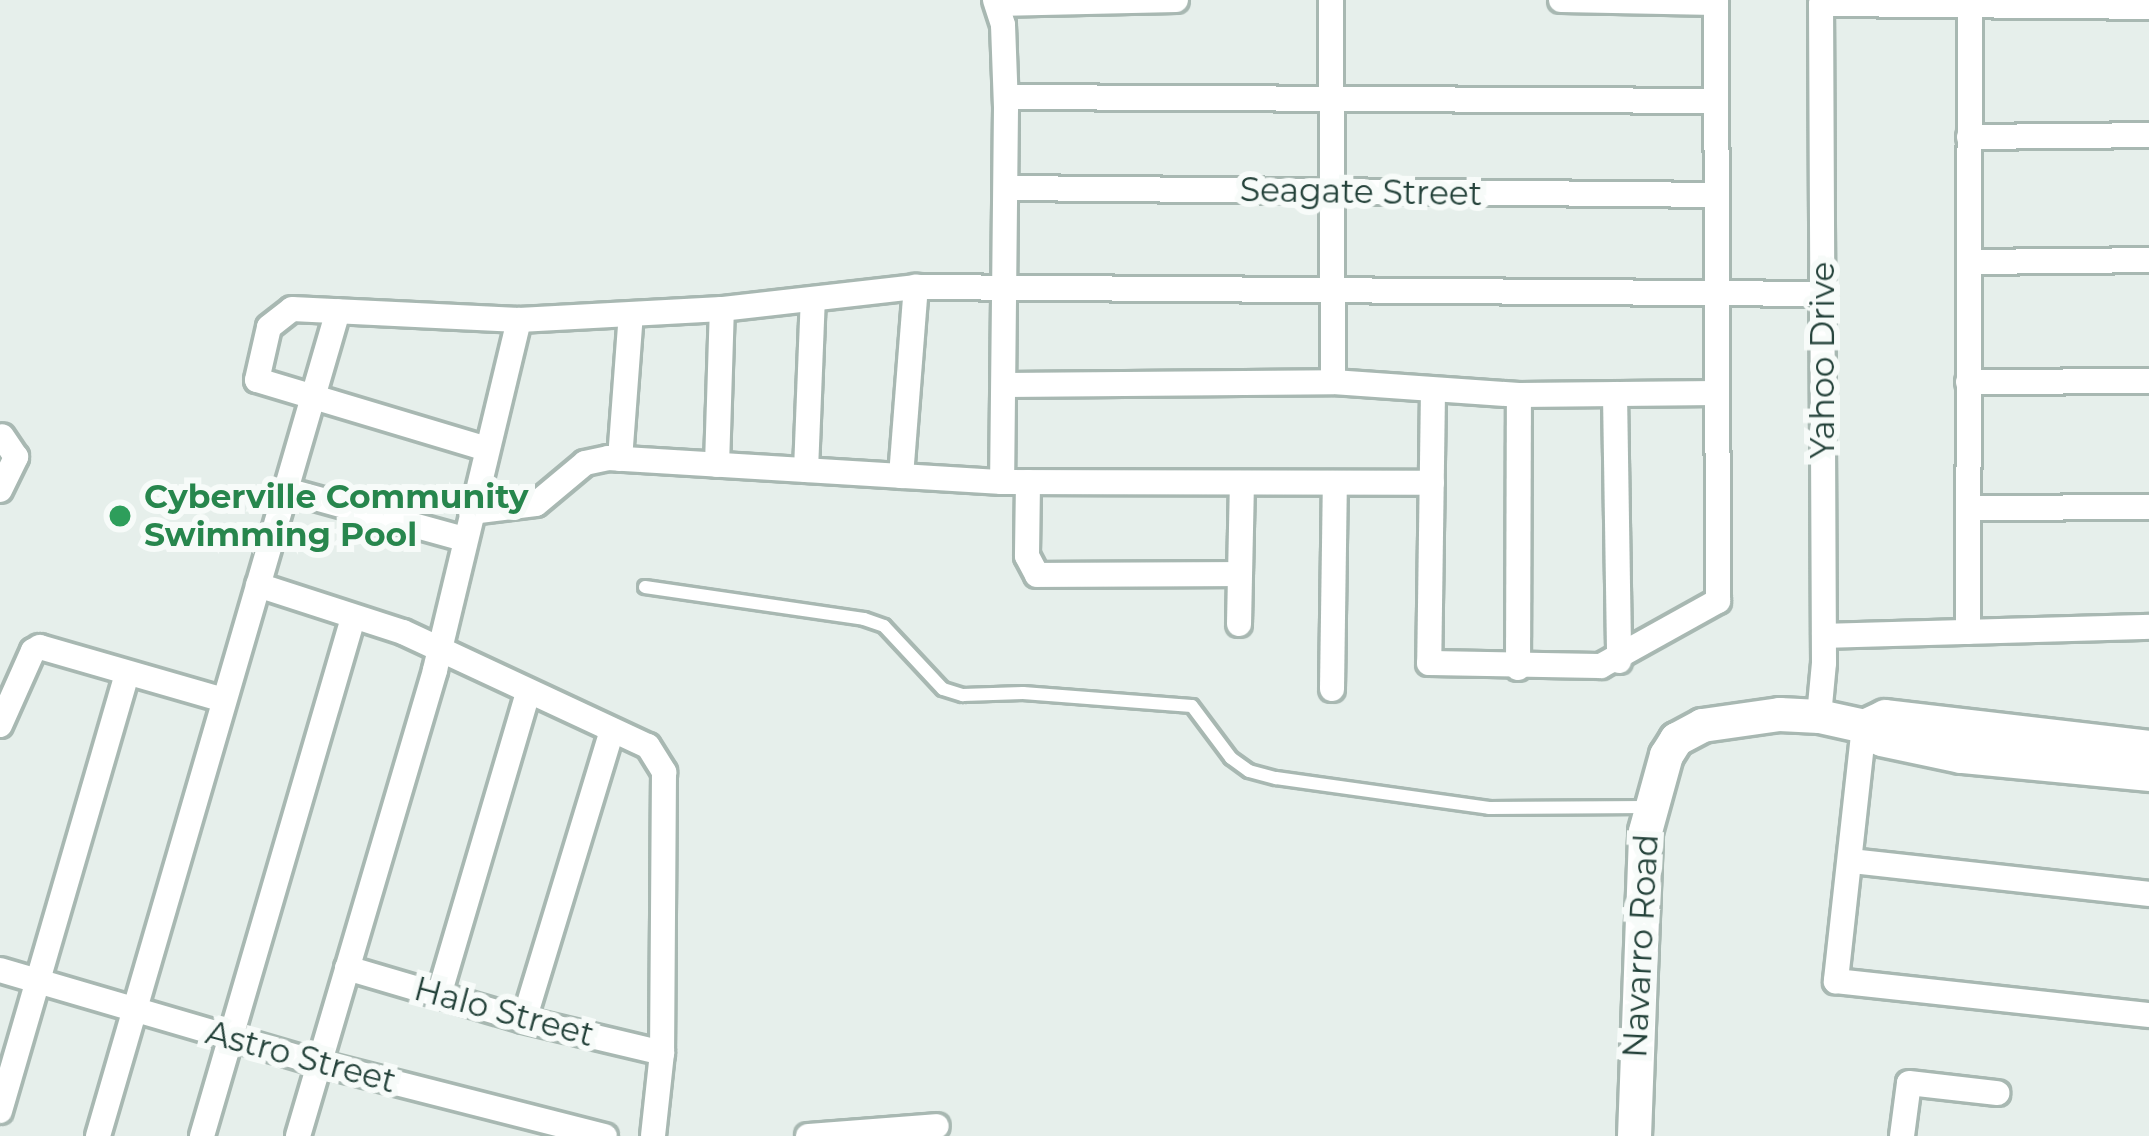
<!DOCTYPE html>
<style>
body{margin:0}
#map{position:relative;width:2149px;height:1136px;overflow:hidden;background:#e6efeb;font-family:Montserrat,sans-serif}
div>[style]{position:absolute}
.roads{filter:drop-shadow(3px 0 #a8b8b2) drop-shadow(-3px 0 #a8b8b2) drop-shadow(0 3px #a8b8b2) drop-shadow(0 -3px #a8b8b2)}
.lane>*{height:12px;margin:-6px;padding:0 6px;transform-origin:6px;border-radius:6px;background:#fff}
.street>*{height:24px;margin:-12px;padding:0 12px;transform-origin:12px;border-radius:12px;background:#fff}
.secondary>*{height:33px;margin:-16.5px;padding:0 16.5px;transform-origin:16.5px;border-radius:16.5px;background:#fff}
.dots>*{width:33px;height:33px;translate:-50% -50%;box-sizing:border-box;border:6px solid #f7fbf9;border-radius:50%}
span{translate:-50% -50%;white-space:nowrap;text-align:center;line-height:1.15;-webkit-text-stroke:12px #f7fbf9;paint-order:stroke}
.street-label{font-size:33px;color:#24423a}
.leisure-label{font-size:33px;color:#27864d;font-weight:700}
.left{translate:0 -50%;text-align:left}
</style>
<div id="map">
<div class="roads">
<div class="lane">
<div style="left:645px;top:587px;width:221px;rotate:8.3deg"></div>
<div style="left:864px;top:619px;width:21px;rotate:19deg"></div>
<div style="left:884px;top:626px;width:86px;rotate:46.9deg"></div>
<div style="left:943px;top:689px;width:21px;rotate:17deg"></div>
<div style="left:963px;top:695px;width:60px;rotate:-1.9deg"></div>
<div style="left:1023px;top:693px;width:169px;rotate:4.4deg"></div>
<div style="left:1192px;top:706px;width:65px;rotate:53.1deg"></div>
<div style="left:1231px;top:758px;width:22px;rotate:36deg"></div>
<div style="left:1249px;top:771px;width:28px;rotate:15deg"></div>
<div style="left:1276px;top:778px;width:215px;rotate:8deg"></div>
<div style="left:1489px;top:808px;width:158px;rotate:-0.4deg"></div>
</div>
<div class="street">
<div style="left:995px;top:0;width:26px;rotate:72deg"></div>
<div style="left:1003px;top:25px;width:83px;rotate:87.9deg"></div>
<div style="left:1006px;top:108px;width:374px;rotate:90.6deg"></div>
<div style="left:1331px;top:0;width:382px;rotate:89.7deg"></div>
<div style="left:1561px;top:0;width:155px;rotate:1.1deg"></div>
<div style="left:997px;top:4px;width:179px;rotate:-1.3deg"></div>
<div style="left:1006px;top:97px;width:710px;rotate:0.32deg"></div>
<div style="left:1969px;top:137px;width:180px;rotate:-0.6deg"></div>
<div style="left:1006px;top:188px;width:711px;rotate:0.56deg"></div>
<div style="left:1969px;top:262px;width:180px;rotate:-0.6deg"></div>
<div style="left:1968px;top:382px;width:181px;rotate:-0.3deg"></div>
<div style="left:1005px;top:385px;width:328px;rotate:-0.5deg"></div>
<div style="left:1333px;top:382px;width:186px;rotate:4deg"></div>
<div style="left:1519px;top:395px;width:198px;rotate:-0.6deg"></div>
<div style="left:1433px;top:391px;width:272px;rotate:90.8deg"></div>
<div style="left:1429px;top:663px;width:172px;rotate:1deg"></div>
<div style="left:1601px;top:666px;width:134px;rotate:-29.1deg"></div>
<div style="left:1718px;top:601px;width:601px;rotate:-90.19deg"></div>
<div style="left:1615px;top:394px;width:267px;rotate:89.1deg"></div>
<div style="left:487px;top:449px;width:240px;rotate:-163.3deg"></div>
<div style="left:257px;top:380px;width:54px;rotate:-77.2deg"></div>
<div style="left:269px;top:327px;width:29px;rotate:-38deg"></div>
<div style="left:292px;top:309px;width:227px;rotate:2.8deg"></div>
<div style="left:519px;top:320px;width:203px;rotate:-3.1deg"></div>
<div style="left:722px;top:309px;width:195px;rotate:-6.5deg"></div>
<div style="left:916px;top:287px;width:906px;rotate:0.44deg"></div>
<div style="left:620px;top:459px;width:145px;rotate:-85.7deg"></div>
<div style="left:717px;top:465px;width:156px;rotate:-88.2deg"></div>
<div style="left:806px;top:470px;width:171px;rotate:-87.7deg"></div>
<div style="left:901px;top:476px;width:190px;rotate:-85.5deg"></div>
<div style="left:1028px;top:482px;width:74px;rotate:90.8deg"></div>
<div style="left:1027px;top:556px;width:21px;rotate:62deg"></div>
<div style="left:1037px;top:575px;width:202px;rotate:-0.3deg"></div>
<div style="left:0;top:490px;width:37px;rotate:-64deg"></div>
<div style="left:16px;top:457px;width:25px;rotate:-124deg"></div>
<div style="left:286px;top:490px;width:185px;rotate:15.4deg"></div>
<div style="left:1968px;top:508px;width:181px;rotate:-0.3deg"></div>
<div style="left:471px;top:512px;width:65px;rotate:-7deg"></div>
<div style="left:536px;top:504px;width:64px;rotate:-39.9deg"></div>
<div style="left:585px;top:463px;width:24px;rotate:-12deg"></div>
<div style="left:608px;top:458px;width:395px;rotate:3.5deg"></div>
<div style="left:1002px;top:482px;width:430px;rotate:0.1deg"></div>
<div style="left:258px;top:585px;width:152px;rotate:18deg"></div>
<div style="left:403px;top:632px;width:270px;rotate:25deg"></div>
<div style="left:648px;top:746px;width:31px;rotate:58deg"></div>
<div style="left:664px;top:772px;width:281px;rotate:90.4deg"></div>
<div style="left:662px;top:1053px;width:83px;rotate:96.2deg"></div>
<div style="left:1239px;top:624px;width:141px;rotate:-88.8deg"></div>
<div style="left:1968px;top:632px;width:627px;rotate:-89.82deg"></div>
<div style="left:1824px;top:636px;width:325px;rotate:-1.6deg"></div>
<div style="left:1518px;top:668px;width:273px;rotate:-89.8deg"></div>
<div style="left:1332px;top:689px;width:206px;rotate:-89.2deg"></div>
<div style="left:1819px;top:716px;width:53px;rotate:-84.6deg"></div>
<div style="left:1824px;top:663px;width:659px;rotate:-90.26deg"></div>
<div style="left:1821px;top:4px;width:328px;rotate:0.5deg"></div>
<div style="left:0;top:725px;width:81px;rotate:-66deg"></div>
<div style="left:33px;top:651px;width:8px;rotate:-30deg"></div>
<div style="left:40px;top:647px;width:191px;rotate:16.1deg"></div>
<div style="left:1864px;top:726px;width:257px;rotate:96.3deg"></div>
<div style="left:1836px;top:981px;width:315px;rotate:6.2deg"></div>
<div style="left:1851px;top:861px;width:300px;rotate:6.3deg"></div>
<div style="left:347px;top:968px;width:184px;rotate:16.4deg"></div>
<div style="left:524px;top:1020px;width:142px;rotate:13.4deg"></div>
<div style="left:0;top:970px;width:331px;rotate:16.3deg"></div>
<div style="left:318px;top:1063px;width:296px;rotate:14.3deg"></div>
<div style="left:439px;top:995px;width:315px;rotate:-73.6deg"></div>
<div style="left:524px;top:1020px;width:302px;rotate:-73.1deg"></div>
<div style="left:0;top:1111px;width:456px;rotate:-73.8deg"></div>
<div style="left:98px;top:1136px;width:859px;rotate:-73.78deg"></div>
<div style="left:202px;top:1136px;width:540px;rotate:-73.75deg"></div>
<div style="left:298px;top:1136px;width:486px;rotate:-73.6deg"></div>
<div style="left:435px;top:670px;width:360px;rotate:-76.5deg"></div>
<div style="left:808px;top:1136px;width:129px;rotate:-4.4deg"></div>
<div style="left:1902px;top:1136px;width:53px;rotate:-82.5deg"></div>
<div style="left:1909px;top:1083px;width:89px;rotate:6.5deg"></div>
</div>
<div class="secondary">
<div style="left:1864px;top:726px;width:23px;rotate:-25deg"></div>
<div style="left:1885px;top:716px;width:266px;rotate:6.7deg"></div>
<div style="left:1634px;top:1136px;width:305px;rotate:-87.9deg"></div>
<div style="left:1645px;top:831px;width:79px;rotate:-74.6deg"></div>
<div style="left:1666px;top:755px;width:19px;rotate:-58deg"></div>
<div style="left:1676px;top:739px;width:30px;rotate:-28deg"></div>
<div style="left:1702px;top:725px;width:78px;rotate:-8.1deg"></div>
<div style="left:1779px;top:714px;width:40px;rotate:2.9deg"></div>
<div style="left:1819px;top:716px;width:46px;rotate:12.5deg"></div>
<div style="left:1864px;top:726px;width:21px;rotate:37deg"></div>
<div style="left:1881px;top:739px;width:82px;rotate:12deg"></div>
<div style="left:1961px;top:756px;width:189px;rotate:5.5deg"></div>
</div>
</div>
<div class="dots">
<div style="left:120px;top:516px;background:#2e9e5b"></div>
</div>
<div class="street-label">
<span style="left:1361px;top:192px;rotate:1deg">Seagate Street</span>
<span style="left:1823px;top:360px;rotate:-90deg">Yahoo Drive</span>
<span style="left:1641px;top:946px;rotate:-87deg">Navarro Road</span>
<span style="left:504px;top:1012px;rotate:15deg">Halo Street</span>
<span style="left:301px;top:1057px;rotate:15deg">Astro Street</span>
</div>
<div class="leisure-label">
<span class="left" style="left:144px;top:516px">Cyberville Community<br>Swimming Pool</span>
</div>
</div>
